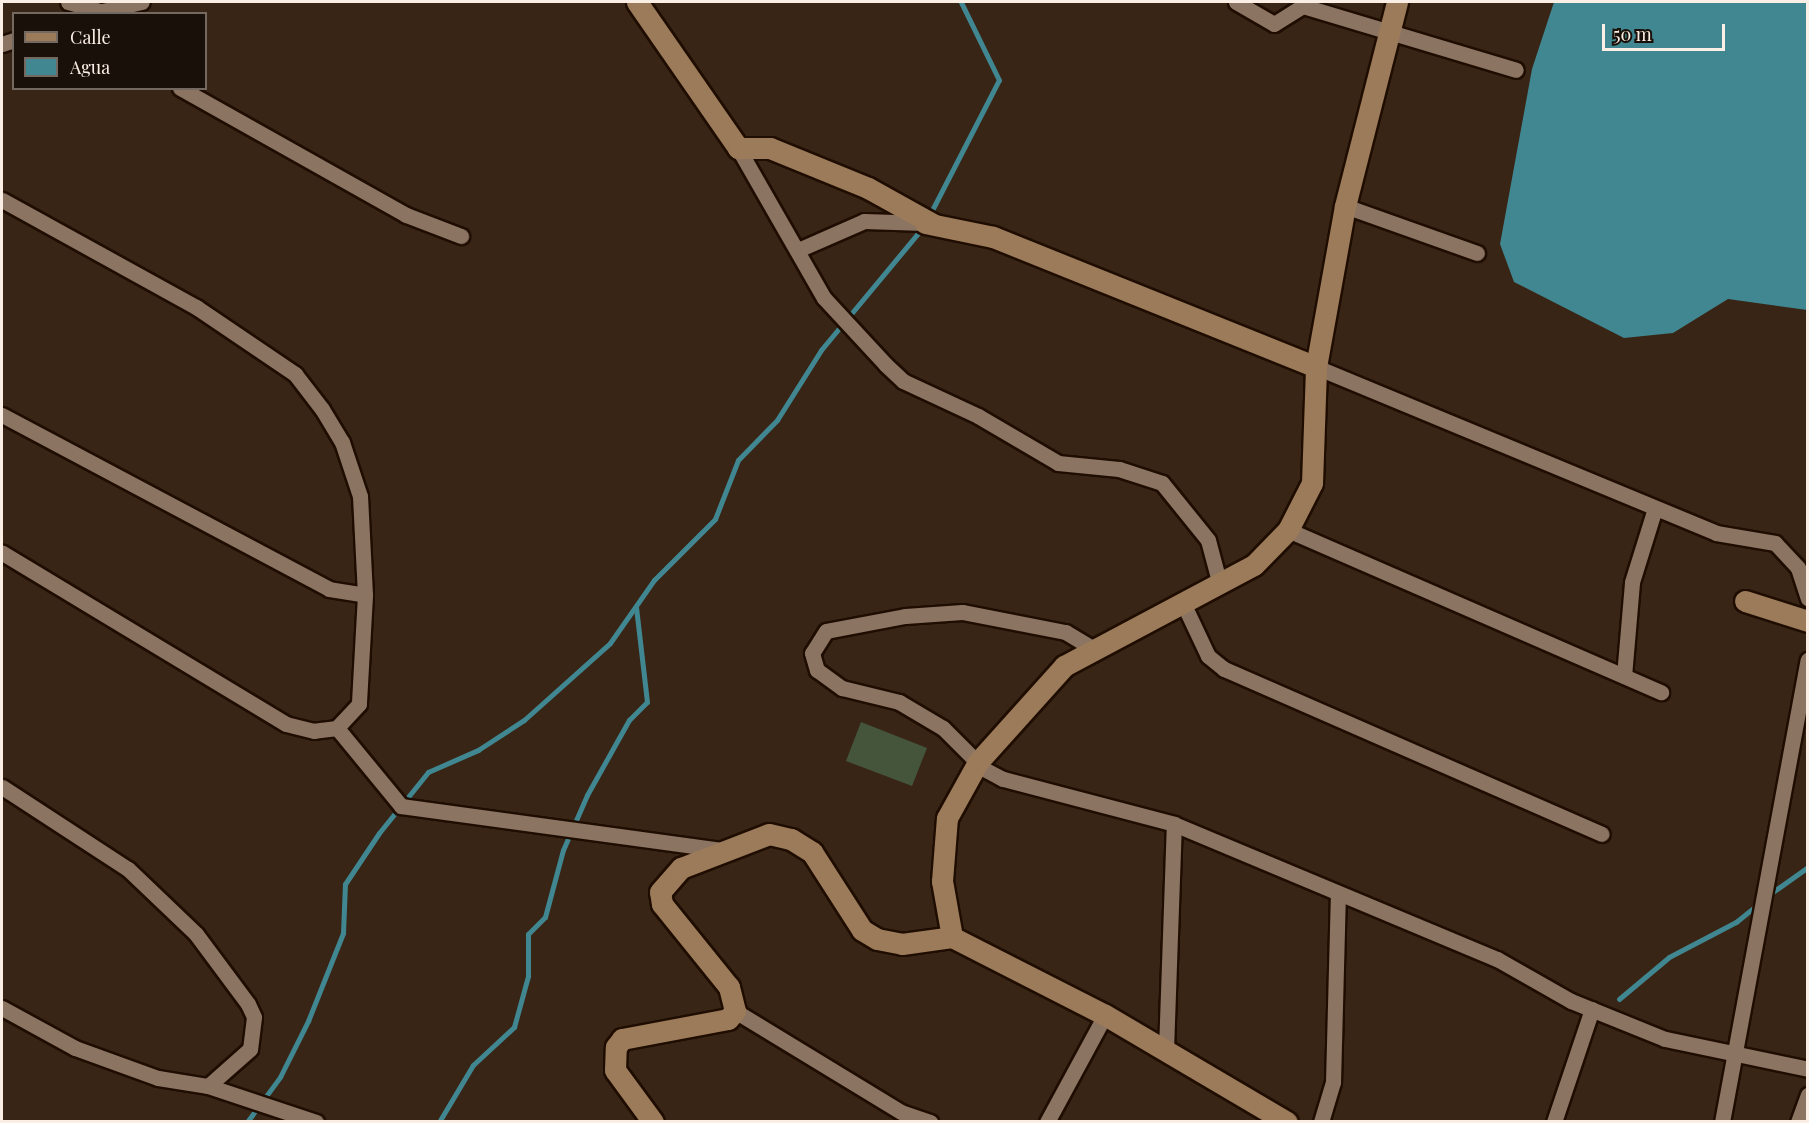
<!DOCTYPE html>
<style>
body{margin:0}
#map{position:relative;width:1809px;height:1123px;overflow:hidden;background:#382515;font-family:"Playfair Display",serif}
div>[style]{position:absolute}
.green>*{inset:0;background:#44553b}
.water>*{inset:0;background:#408791}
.stream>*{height:5px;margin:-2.5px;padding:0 2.5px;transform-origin:2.5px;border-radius:2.5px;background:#408791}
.roads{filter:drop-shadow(2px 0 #1f0d01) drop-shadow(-2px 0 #1f0d01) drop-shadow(0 2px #1f0d01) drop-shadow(0 -2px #1f0d01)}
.street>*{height:15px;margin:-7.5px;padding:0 7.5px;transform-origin:7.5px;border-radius:7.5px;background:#8b7462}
.secondary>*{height:21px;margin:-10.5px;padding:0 10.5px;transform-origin:10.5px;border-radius:10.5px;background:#9c7b5a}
span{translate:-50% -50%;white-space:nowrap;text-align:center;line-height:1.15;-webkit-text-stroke:5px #191009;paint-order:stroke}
.frame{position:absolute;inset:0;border:3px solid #fbeee4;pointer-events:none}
.legend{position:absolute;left:12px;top:12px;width:195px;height:78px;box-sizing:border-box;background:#191009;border:2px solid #736961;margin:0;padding:8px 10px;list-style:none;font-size:18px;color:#fbeee4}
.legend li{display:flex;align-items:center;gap:12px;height:30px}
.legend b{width:30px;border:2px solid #736961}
.scale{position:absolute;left:1602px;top:24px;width:123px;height:27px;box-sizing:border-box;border:3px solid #fbeee4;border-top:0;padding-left:8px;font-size:18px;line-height:21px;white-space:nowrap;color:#fbeee4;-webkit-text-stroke:4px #191009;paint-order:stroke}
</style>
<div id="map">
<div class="green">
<div style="clip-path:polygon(861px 722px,927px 748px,912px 786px,846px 761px)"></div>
</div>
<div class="water">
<div style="clip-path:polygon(1554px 2px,1807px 2px,1807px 310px,1728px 299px,1673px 333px,1624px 338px,1514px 282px,1500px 244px,1532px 69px)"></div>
</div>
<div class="stream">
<div style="left:928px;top:218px;width:155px;rotate:-62.8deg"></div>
<div style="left:999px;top:80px;width:87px;rotate:-116deg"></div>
<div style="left:1767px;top:896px;width:50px;rotate:-35.3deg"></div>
<div style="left:1619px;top:999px;width:65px;rotate:-40deg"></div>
<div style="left:1669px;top:957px;width:76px;rotate:-27.6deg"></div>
<div style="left:1736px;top:922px;width:28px;rotate:-39deg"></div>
<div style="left:247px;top:1122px;width:56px;rotate:-53.7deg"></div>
<div style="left:280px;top:1077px;width:63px;rotate:-63.4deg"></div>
<div style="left:308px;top:1021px;width:95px;rotate:-68.3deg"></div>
<div style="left:343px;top:933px;width:49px;rotate:-87.7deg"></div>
<div style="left:345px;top:884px;width:61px;rotate:-56.3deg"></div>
<div style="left:379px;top:833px;width:78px;rotate:-51.2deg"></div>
<div style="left:428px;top:772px;width:55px;rotate:-23.7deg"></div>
<div style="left:478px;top:750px;width:55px;rotate:-33.1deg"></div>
<div style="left:524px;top:720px;width:115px;rotate:-41.8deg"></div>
<div style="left:610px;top:643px;width:77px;rotate:-55.1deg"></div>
<div style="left:654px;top:580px;width:86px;rotate:-45deg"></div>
<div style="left:715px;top:519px;width:63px;rotate:-68.7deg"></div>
<div style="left:738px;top:460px;width:56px;rotate:-45.7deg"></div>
<div style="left:777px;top:420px;width:83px;rotate:-57.8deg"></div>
<div style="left:821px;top:350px;width:161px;rotate:-50.3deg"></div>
<div style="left:439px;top:1122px;width:66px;rotate:-59.2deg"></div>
<div style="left:473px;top:1065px;width:56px;rotate:-42.8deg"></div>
<div style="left:514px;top:1027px;width:53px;rotate:-74.6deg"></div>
<div style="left:528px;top:976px;width:42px;rotate:-90deg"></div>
<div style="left:528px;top:934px;width:24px;rotate:-45deg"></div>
<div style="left:545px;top:917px;width:69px;rotate:-75deg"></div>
<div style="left:563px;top:850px;width:60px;rotate:-66.4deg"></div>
<div style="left:587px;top:795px;width:86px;rotate:-60.8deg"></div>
<div style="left:629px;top:720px;width:25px;rotate:-45deg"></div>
<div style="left:647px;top:702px;width:96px;rotate:-96.6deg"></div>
</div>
<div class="roads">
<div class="street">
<div style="left:68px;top:2px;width:32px;rotate:16deg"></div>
<div style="left:1236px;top:2px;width:44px;rotate:30.1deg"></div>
<div style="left:1274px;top:24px;width:34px;rotate:-32deg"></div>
<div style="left:1303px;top:6px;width:222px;rotate:16.7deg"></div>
<div style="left:89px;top:14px;width:54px;rotate:-12.8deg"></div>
<div style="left:2px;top:44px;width:13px;rotate:-18deg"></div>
<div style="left:180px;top:88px;width:259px;rotate:29.3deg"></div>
<div style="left:406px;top:215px;width:59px;rotate:20.9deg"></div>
<div style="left:738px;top:148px;width:173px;rotate:60.2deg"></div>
<div style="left:824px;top:298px;width:91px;rotate:47.2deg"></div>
<div style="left:886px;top:365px;width:23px;rotate:43deg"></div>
<div style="left:903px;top:381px;width:83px;rotate:25deg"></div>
<div style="left:978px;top:416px;width:93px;rotate:30.4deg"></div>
<div style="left:1058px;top:463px;width:61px;rotate:5.6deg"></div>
<div style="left:1119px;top:469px;width:45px;rotate:18deg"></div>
<div style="left:1162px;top:483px;width:73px;rotate:51.1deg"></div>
<div style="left:1208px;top:540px;width:47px;rotate:75.1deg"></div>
<div style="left:2px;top:200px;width:222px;rotate:28.9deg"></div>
<div style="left:196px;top:307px;width:120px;rotate:34.1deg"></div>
<div style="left:295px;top:374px;width:44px;rotate:52.4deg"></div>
<div style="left:322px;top:409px;width:39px;rotate:59deg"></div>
<div style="left:342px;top:442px;width:57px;rotate:71.6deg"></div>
<div style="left:360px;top:496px;width:99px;rotate:87.1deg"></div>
<div style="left:365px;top:595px;width:109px;rotate:93.2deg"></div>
<div style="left:359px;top:704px;width:33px;rotate:133deg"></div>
<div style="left:337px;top:728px;width:23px;rotate:173deg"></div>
<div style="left:314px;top:731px;width:29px;rotate:-166deg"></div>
<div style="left:286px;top:724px;width:332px;rotate:-148.9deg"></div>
<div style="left:1345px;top:206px;width:140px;rotate:19.6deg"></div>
<div style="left:798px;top:250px;width:72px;rotate:-23.7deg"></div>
<div style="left:864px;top:221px;width:60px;rotate:1.9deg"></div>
<div style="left:1316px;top:367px;width:433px;rotate:22.5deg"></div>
<div style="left:1716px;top:533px;width:60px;rotate:9.6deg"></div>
<div style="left:1775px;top:543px;width:34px;rotate:47deg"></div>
<div style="left:1798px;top:568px;width:32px;rotate:72deg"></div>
<div style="left:2px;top:415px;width:370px;rotate:28deg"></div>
<div style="left:329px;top:589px;width:36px;rotate:9deg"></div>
<div style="left:1288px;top:530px;width:407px;rotate:23.5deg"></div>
<div style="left:1184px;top:605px;width:56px;rotate:64.8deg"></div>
<div style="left:1208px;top:656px;width:21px;rotate:39deg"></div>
<div style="left:1224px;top:669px;width:412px;rotate:23.6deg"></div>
<div style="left:1092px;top:648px;width:31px;rotate:-149deg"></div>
<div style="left:1065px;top:632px;width:105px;rotate:-169deg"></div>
<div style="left:962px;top:612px;width:57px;rotate:176deg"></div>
<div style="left:905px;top:616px;width:80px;rotate:169.2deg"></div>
<div style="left:826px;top:631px;width:26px;rotate:122deg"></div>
<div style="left:812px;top:653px;width:18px;rotate:74deg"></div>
<div style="left:817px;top:670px;width:31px;rotate:36deg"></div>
<div style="left:842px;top:688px;width:59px;rotate:13.8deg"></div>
<div style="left:899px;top:702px;width:51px;rotate:30.6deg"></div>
<div style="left:943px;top:728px;width:58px;rotate:45deg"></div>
<div style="left:984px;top:769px;width:21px;rotate:28deg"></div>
<div style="left:1003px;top:779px;width:177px;rotate:14.7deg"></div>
<div style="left:1174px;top:824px;width:350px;rotate:22.7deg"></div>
<div style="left:1497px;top:959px;width:85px;rotate:29.6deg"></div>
<div style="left:1571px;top:1001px;width:101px;rotate:22deg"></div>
<div style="left:1665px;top:1039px;width:146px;rotate:11.8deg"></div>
<div style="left:1624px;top:676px;width:94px;rotate:-85.1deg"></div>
<div style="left:1632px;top:582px;width:77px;rotate:-72.7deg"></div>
<div style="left:337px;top:728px;width:101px;rotate:50.6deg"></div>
<div style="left:401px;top:806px;width:325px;rotate:7.8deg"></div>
<div style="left:2px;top:787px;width:150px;rotate:33.1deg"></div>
<div style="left:128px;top:869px;width:94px;rotate:43.7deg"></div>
<div style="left:196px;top:934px;width:87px;rotate:53.4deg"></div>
<div style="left:248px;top:1004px;width:14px;rotate:65deg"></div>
<div style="left:254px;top:1017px;width:32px;rotate:97deg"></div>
<div style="left:250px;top:1049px;width:56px;rotate:138.6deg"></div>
<div style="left:2px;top:1008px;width:83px;rotate:28.7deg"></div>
<div style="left:75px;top:1048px;width:88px;rotate:19.9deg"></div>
<div style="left:158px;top:1078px;width:51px;rotate:9.1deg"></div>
<div style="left:208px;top:1086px;width:114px;rotate:18.4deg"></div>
<div style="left:735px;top:1011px;width:194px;rotate:31.3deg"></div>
<div style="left:901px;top:1112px;width:31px;rotate:19deg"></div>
<div style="left:1166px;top:1050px;width:226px;rotate:-88deg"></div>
<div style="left:1047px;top:1122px;width:122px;rotate:-61.5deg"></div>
<div style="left:1321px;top:1122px;width:42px;rotate:-73.3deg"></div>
<div style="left:1333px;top:1082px;width:188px;rotate:-88.5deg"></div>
<div style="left:1554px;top:1122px;width:119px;rotate:-71.4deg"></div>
<div style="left:1722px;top:1122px;width:470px;rotate:-79.5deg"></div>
<div style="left:1798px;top:1122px;width:29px;rotate:-70deg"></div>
</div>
<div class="secondary">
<div style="left:637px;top:2px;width:178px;rotate:55.3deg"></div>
<div style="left:738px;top:148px;width:32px"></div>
<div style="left:770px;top:148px;width:106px;rotate:22.2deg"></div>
<div style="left:868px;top:188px;width:74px;rotate:29deg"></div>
<div style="left:925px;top:223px;width:69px;rotate:11.6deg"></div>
<div style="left:993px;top:237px;width:348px;rotate:21.9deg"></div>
<div style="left:1745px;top:601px;width:66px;rotate:17.6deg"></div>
<div style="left:952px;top:937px;width:57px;rotate:-100.1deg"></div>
<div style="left:942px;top:881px;width:63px;rotate:-85.5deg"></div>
<div style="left:947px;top:818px;width:64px;rotate:-61deg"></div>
<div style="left:978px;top:762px;width:129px;rotate:-48.1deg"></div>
<div style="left:1064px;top:666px;width:215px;rotate:-28deg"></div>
<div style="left:1254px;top:565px;width:49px;rotate:-45.8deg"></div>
<div style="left:1288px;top:530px;width:53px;rotate:-62.9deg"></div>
<div style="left:1312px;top:483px;width:116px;rotate:-88deg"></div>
<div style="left:1316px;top:367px;width:164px;rotate:-79.8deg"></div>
<div style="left:1345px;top:206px;width:211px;rotate:-75.7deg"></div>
<div style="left:653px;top:1122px;width:64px;rotate:-126.2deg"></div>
<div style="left:615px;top:1070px;width:23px;rotate:-88deg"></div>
<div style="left:616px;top:1047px;width:10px;rotate:-53deg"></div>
<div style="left:622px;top:1039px;width:108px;rotate:-10.7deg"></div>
<div style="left:728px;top:1019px;width:11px;rotate:-49deg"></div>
<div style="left:735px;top:1011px;width:25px;rotate:-104deg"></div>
<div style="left:729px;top:987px;width:107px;rotate:-128.9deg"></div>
<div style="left:662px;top:904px;width:12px;rotate:-99deg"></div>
<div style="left:660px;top:892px;width:32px;rotate:-49deg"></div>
<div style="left:681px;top:868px;width:94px;rotate:-21.1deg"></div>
<div style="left:769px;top:834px;width:23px;rotate:13deg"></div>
<div style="left:791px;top:839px;width:25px;rotate:32deg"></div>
<div style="left:812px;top:852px;width:93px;rotate:57.3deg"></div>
<div style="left:862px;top:930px;width:17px;rotate:31deg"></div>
<div style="left:877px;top:939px;width:25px;rotate:11deg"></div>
<div style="left:902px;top:944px;width:50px;rotate:-8deg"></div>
<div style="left:952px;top:937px;width:172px;rotate:27deg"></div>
<div style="left:1105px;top:1015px;width:211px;rotate:30.5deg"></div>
</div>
</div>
<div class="frame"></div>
<ul class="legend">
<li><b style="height:8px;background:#9c7b5a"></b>Calle</li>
<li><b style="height:16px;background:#408791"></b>Agua</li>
</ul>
<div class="scale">50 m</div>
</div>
